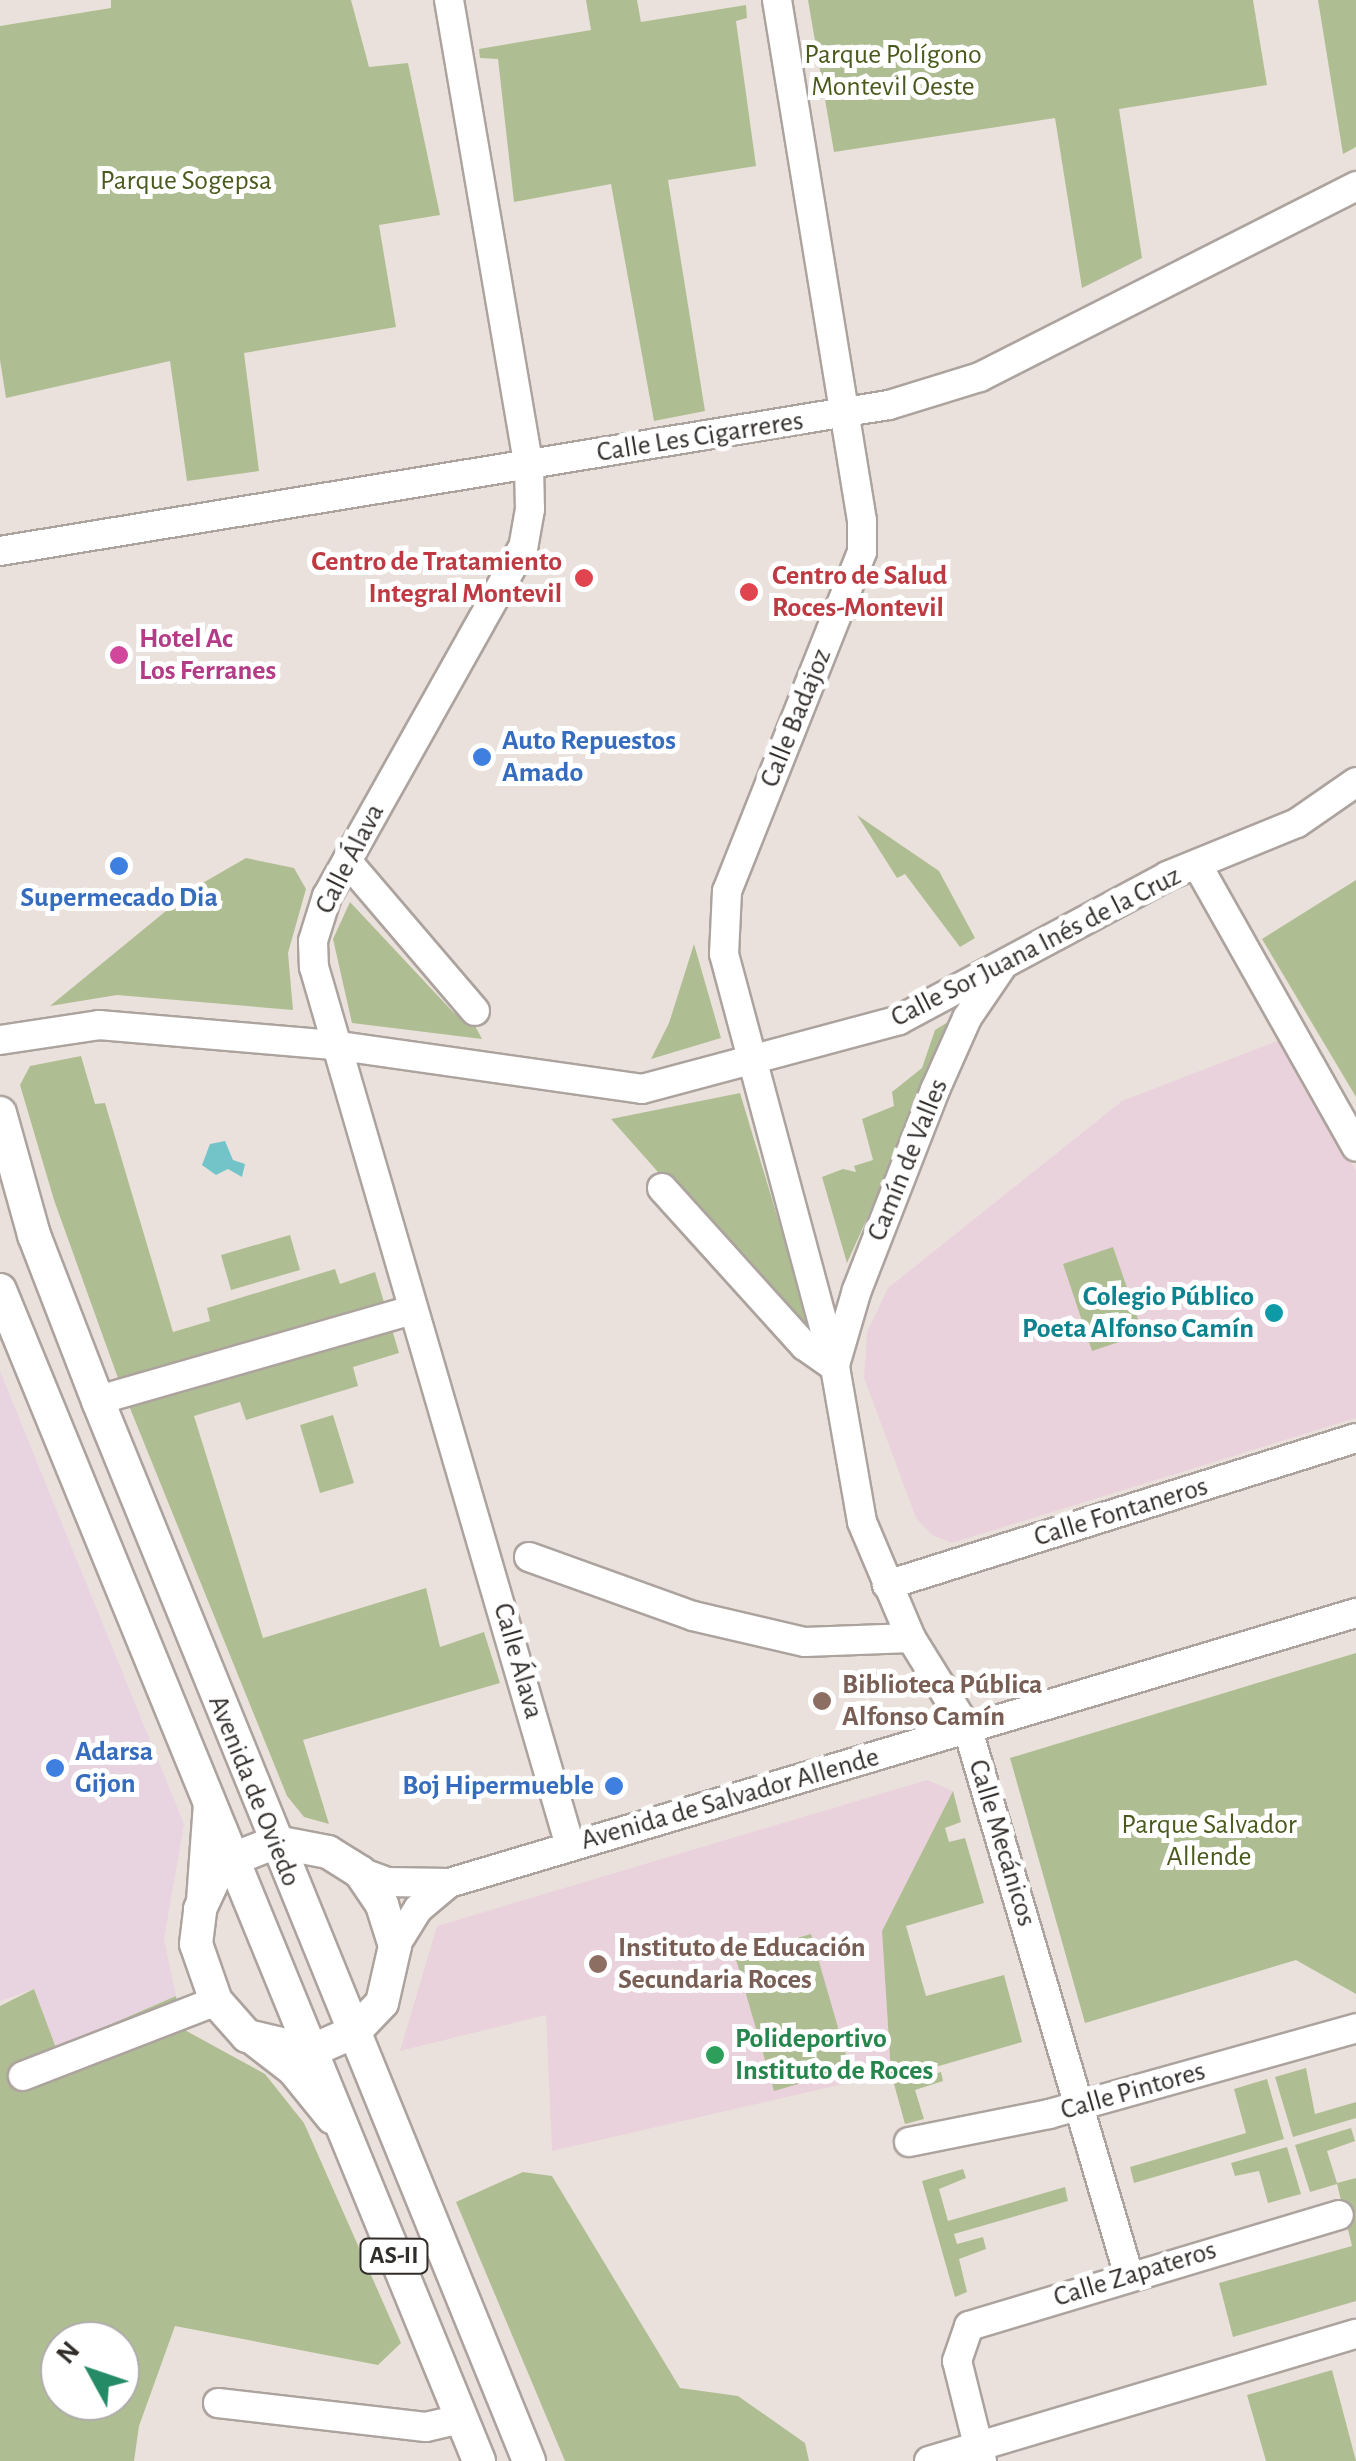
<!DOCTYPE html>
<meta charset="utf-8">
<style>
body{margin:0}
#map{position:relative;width:1356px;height:2461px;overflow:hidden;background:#ebe1dc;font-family:"Alegreya Sans",sans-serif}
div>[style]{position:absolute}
.industrial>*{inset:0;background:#e8d3e0}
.education>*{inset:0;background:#ead2dd}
.green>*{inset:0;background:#afbe92}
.water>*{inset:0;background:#72c4c9}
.roads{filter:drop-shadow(2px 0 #aca39e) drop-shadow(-2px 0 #aca39e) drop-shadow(0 2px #aca39e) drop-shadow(0 -2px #aca39e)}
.minor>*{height:28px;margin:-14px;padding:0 14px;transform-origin:14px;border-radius:14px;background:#fff}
.major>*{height:32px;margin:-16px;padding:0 16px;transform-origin:16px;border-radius:16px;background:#fff}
.dots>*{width:28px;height:28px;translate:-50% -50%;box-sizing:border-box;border:5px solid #fff;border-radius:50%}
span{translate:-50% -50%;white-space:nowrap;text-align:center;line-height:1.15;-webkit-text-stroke:10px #fff;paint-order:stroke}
.shield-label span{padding:2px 8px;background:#fff;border:2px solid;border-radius:8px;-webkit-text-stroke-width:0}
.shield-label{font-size:25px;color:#312d2b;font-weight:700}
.park-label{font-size:28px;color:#4a5a1d}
.street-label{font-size:28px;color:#312d2b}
.health-label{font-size:28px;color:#be3a42;font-weight:700}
.right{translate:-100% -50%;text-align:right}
.left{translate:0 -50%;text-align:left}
.hotel-label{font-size:28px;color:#b23c85;font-weight:700}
.shop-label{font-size:28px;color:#366cbe;font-weight:700}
.culture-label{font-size:28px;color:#0d838f;font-weight:700}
.education-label{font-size:28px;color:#785e54;font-weight:700}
.leisure-label{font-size:28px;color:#27864d;font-weight:700}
.north{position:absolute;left:40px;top:2321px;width:100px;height:100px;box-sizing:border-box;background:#fff;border:2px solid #adabaa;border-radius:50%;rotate:310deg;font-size:28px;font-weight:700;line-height:40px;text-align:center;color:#312d2b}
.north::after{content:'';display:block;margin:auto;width:35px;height:45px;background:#258b67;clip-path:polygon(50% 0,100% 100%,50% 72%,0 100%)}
</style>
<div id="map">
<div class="industrial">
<div style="clip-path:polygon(0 1371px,184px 1824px,164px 1939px,176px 1996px,55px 2048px,34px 1989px,0 2001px)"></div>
</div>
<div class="education">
<div style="clip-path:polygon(1282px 1039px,1356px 1171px,1356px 1418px,952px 1543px,932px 1535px,916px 1518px,864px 1378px,867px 1332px,888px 1288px,1122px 1101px)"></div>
<div style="clip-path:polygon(927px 1780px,953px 1791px,882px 1931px,891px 2073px,552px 2151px,546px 2015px,400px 2051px,437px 1926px)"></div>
</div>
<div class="green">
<div style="clip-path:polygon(111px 0,351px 0,369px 67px,408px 63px,440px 215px,379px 225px,396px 327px,244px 353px,259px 471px,187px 481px,170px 361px,6px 398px,0 360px,0 26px,111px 8px)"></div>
<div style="clip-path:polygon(586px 0,637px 0,641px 22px,746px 5px,747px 18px,736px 21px,756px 166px,668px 180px,705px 411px,654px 421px,611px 184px,514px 202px,498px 59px,480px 58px,479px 49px,591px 30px)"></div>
<div style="clip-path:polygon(808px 0,1253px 0,1267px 85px,1119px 109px,1142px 258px,1082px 288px,1055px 118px,834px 152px)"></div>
<div style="clip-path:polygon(1318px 0,1356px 0,1356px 147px,1343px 154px)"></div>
<div style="clip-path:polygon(857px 815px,939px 871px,975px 938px,960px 947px,905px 874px,897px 878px)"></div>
<div style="clip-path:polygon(246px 858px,294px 868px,306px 889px,288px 953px,293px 1010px,117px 995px,50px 1006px,194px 888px)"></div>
<div style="clip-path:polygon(1356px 880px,1356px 1097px,1262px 939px)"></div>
<div style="clip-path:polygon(350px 902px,454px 1013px,472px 1020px,482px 1039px,352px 1023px,333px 939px)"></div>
<div style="clip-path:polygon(694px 944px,721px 1038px,651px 1059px,669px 1023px)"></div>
<div style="clip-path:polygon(953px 1019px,891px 1165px,847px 1263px,822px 1177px,843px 1169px,856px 1172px,854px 1166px,873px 1160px,862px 1119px,894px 1106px,892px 1092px,922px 1068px,935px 1030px)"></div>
<div style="clip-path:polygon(81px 1056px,95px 1104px,105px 1103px,173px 1332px,210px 1321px,207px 1308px,335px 1269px,340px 1284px,375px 1272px,399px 1353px,353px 1367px,358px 1386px,246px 1420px,240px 1402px,194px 1416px,263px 1638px,426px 1588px,440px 1647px,484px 1632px,500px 1683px,303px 1740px,329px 1824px,304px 1817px,287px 1796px,119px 1381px,54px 1200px,20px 1085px,30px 1066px)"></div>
<div style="clip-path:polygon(740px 1093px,811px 1328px,808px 1330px,789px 1320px,611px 1119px)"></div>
<div style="clip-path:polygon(290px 1235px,300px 1270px,231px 1290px,221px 1255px)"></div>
<div style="clip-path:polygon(1113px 1247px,1143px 1334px,1092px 1351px,1063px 1264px)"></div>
<div style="clip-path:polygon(333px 1415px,354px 1483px,320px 1493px,300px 1425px)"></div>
<div style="clip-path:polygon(1356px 1653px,1356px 1994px,1296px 1960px,1085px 2023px,1010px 1758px)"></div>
<div style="clip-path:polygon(953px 1791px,961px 1822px,945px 1828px,949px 1842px,965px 1838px,984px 1903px,906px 1926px,926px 1996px,1004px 1975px,1022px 2042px,911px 2074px,913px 2081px,941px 2072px,943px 2081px,915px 2090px,924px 2119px,905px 2124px,891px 2073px,882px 1931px)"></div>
<div style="clip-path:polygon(811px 1934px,850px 2069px,774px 2091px,735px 1956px)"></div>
<div style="clip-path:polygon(evenodd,34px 1989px,56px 2048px,176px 1996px,181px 2028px,265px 2074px,304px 2123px,401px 2343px,378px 2365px,175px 2326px,139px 2426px,134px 2461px,0 2461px,0 2006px,34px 1989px,60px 2341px,120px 2341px,120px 2401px,60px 2401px,60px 2341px)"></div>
<div style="clip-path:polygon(1306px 2068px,1315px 2114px,1356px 2102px,1356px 2118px,1293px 2137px,1275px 2077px)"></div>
<div style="clip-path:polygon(1267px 2079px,1284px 2139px,1134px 2183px,1130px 2167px,1246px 2133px,1234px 2089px)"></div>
<div style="clip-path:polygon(1351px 2128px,1355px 2141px,1327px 2151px,1337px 2183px,1356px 2178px,1356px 2301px,1233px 2337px,1219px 2283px,1352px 2246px,1337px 2184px,1310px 2192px,1295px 2145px)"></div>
<div style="clip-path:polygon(1287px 2147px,1301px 2194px,1268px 2203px,1259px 2171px,1235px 2176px,1231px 2163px)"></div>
<div style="clip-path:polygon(963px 2169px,966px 2178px,939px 2189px,948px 2221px,1065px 2187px,1068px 2201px,954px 2234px,957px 2244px,983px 2237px,986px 2249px,959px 2259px,967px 2292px,955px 2297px,922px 2181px)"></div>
<div style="clip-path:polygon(523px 2172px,552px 2176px,680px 2388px,738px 2396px,805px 2443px,809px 2461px,565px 2461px,456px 2202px)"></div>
<div style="clip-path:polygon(1332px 2370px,1356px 2461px,1266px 2461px,1247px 2395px)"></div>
</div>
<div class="water">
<div style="clip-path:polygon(225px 1141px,233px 1160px,245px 1164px,242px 1177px,228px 1169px,216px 1175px,202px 1165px,210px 1144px)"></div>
</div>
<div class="roads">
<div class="minor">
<div style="left:449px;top:0;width:473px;rotate:80.3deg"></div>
<div style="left:529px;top:466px;width:43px;rotate:88.7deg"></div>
<div style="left:530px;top:509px;width:39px;rotate:100deg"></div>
<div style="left:523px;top:547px;width:400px;rotate:119.3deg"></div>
<div style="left:327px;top:896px;width:47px;rotate:107.3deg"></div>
<div style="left:313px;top:941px;width:26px;rotate:88deg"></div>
<div style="left:314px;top:967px;width:916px;rotate:73.76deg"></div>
<div style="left:777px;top:0;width:528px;rotate:80.73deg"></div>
<div style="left:862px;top:521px;width:31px;rotate:90deg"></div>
<div style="left:862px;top:552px;width:365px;rotate:111.7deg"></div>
<div style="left:727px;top:891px;width:63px;rotate:92.7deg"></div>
<div style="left:724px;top:954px;width:428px;rotate:75deg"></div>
<div style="left:835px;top:1367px;width:157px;rotate:80.1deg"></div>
<div style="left:862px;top:1522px;width:126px;rotate:67.1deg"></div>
<div style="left:911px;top:1638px;width:108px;rotate:58.2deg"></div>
<div style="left:968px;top:1730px;width:569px;rotate:73.57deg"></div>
<div style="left:0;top:551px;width:901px;rotate:-9.33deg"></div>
<div style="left:889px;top:405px;width:95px;rotate:-17.1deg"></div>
<div style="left:980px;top:377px;width:422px;rotate:-26.9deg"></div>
<div style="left:347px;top:861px;width:197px;rotate:49.5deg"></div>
<div style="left:1198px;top:866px;width:322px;rotate:60.6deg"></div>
<div style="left:0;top:1040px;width:100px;rotate:-8.6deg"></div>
<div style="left:99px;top:1025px;width:235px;rotate:4.9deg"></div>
<div style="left:333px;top:1045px;width:312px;rotate:8.1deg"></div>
<div style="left:642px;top:1089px;width:266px;rotate:-15deg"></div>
<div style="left:899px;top:1020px;width:304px;rotate:-28.2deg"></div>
<div style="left:1167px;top:876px;width:140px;rotate:-22.2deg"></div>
<div style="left:1297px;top:823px;width:72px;rotate:-34.8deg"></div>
<div style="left:662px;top:1188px;width:213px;rotate:47.9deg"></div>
<div style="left:805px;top:1346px;width:37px;rotate:35deg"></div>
<div style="left:835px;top:1365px;width:78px;rotate:-73.7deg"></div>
<div style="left:857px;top:1290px;width:215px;rotate:-68.7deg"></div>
<div style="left:935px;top:1090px;width:79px;rotate:-66deg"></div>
<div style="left:967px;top:1018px;width:60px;rotate:-55.8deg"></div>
<div style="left:109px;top:1397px;width:315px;rotate:-16deg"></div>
<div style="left:529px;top:1557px;width:174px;rotate:19.8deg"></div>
<div style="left:693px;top:1616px;width:115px;rotate:13.1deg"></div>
<div style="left:805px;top:1642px;width:106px;rotate:-2.2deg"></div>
<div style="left:887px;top:1585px;width:491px;rotate:-17.4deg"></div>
<div style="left:360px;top:1872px;width:29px;rotate:20deg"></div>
<div style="left:387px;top:1882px;width:62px;rotate:0.9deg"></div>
<div style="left:449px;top:1883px;width:946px;rotate:-16.58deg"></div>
<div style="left:201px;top:1901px;width:97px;rotate:-85.9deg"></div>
<div style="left:395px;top:1946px;width:44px;rotate:-58.1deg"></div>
<div style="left:418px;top:1909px;width:40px;rotate:-40deg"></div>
<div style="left:248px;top:2037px;width:56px;rotate:37.7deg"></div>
<div style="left:292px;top:2071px;width:62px;rotate:50.9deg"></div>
<div style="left:23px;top:2076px;width:207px;rotate:-21.2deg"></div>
<div style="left:909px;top:2142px;width:143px;rotate:-11.3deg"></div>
<div style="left:1049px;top:2114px;width:319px;rotate:-15.6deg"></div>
<div style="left:218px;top:2403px;width:209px;rotate:6.6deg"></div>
<div style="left:426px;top:2427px;width:36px;rotate:-13deg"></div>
<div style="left:929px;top:2461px;width:445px;rotate:-16.6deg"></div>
<div style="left:982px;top:2461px;width:103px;rotate:-104deg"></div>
<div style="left:957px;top:2361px;width:37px;rotate:-71deg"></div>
<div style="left:969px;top:2326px;width:386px;rotate:-16.7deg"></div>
</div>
<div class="major">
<div style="left:0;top:1113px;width:127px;rotate:74.4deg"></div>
<div style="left:34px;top:1235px;width:178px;rotate:68.9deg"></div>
<div style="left:98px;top:1401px;width:1144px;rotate:67.87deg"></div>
<div style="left:0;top:1290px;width:1265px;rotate:67.75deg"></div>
<div style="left:276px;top:1842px;width:53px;rotate:10.9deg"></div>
<div style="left:328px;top:1852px;width:38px;rotate:32deg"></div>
<div style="left:360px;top:1872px;width:40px;rotate:56deg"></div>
<div style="left:382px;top:1905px;width:43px;rotate:72.4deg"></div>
<div style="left:395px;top:1946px;width:58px;rotate:102.8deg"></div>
<div style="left:382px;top:2003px;width:40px;rotate:134deg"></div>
<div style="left:354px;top:2032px;width:47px;rotate:156.2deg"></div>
<div style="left:311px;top:2051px;width:66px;rotate:-166.8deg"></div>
<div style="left:247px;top:2036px;width:47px;rotate:-131.5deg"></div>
<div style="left:216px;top:2001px;width:60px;rotate:-109.3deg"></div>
<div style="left:196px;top:1944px;width:35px;rotate:-83deg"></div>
<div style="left:200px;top:1909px;width:33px;rotate:-65deg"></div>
<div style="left:214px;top:1879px;width:28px;rotate:-46deg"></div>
<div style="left:233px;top:1859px;width:46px;rotate:-21.6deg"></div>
</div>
</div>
<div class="dots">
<div style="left:584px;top:578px;background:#e0444e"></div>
<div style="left:749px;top:592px;background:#e0444e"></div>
<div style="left:119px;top:655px;background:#d1479c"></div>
<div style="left:482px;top:757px;background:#3f7fe0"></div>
<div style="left:119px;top:866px;background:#3f7fe0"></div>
<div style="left:1274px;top:1313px;background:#0f9aa8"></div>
<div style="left:822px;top:1701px;background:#8d6e63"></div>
<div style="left:55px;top:1768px;background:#3f7fe0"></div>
<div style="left:614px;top:1786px;background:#3f7fe0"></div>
<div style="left:598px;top:1964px;background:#8d6e63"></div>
<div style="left:715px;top:2055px;background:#2e9e5b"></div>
</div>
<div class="shield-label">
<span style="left:394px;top:2256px">AS-II</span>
</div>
<div class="park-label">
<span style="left:893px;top:71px">Parque Polígono<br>Montevil Oeste</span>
<span style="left:186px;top:181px">Parque Sogepsa</span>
<span style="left:1209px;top:1841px">Parque Salvador<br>Allende</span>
</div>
<div class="street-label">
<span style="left:700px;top:437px;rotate:-9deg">Calle Les Cigarreres</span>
<span style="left:796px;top:718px;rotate:-68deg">Calle Badajoz</span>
<span style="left:350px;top:859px;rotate:-63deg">Calle Álava</span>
<span style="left:1036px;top:947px;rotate:-27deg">Calle Sor Juana Inés de la Cruz</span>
<span style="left:908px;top:1160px;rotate:-68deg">Camín de Valles</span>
<span style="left:1121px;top:1512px;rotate:-17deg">Calle Fontaneros</span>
<span style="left:518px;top:1661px;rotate:74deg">Calle Álava</span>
<span style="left:254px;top:1791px;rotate:68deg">Avenida de Oviedo</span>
<span style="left:730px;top:1799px;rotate:-16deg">Avenida de Salvador Allende</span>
<span style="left:1002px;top:1843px;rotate:73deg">Calle Mecánicos</span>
<span style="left:1133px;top:2091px;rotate:-16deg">Calle Pintores</span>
<span style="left:1135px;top:2274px;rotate:-17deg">Calle Zapateros</span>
</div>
<div class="health-label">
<span class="right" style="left:562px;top:578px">Centro de Tratamiento<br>Integral Montevil</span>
<span class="left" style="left:772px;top:592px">Centro de Salud<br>Roces-Montevil</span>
</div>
<div class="hotel-label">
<span class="left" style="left:139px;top:655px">Hotel Ac<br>Los Ferranes</span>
</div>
<div class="shop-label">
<span class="left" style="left:502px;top:757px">Auto Repuestos<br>Amado</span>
<span style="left:119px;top:898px">Supermecado Dia</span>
<span class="left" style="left:75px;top:1768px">Adarsa<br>Gijon</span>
<span class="right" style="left:594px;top:1786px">Boj Hipermueble</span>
</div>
<div class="culture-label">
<span class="right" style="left:1254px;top:1313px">Colegio Público<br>Poeta Alfonso Camín</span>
</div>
<div class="education-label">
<span class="left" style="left:842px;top:1701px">Biblioteca Pública<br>Alfonso Camín</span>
<span class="left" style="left:618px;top:1964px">Instituto de Educación<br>Secundaria Roces</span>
</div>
<div class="leisure-label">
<span class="left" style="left:735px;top:2055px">Polideportivo<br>Instituto de Roces</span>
</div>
<div class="north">N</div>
</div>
